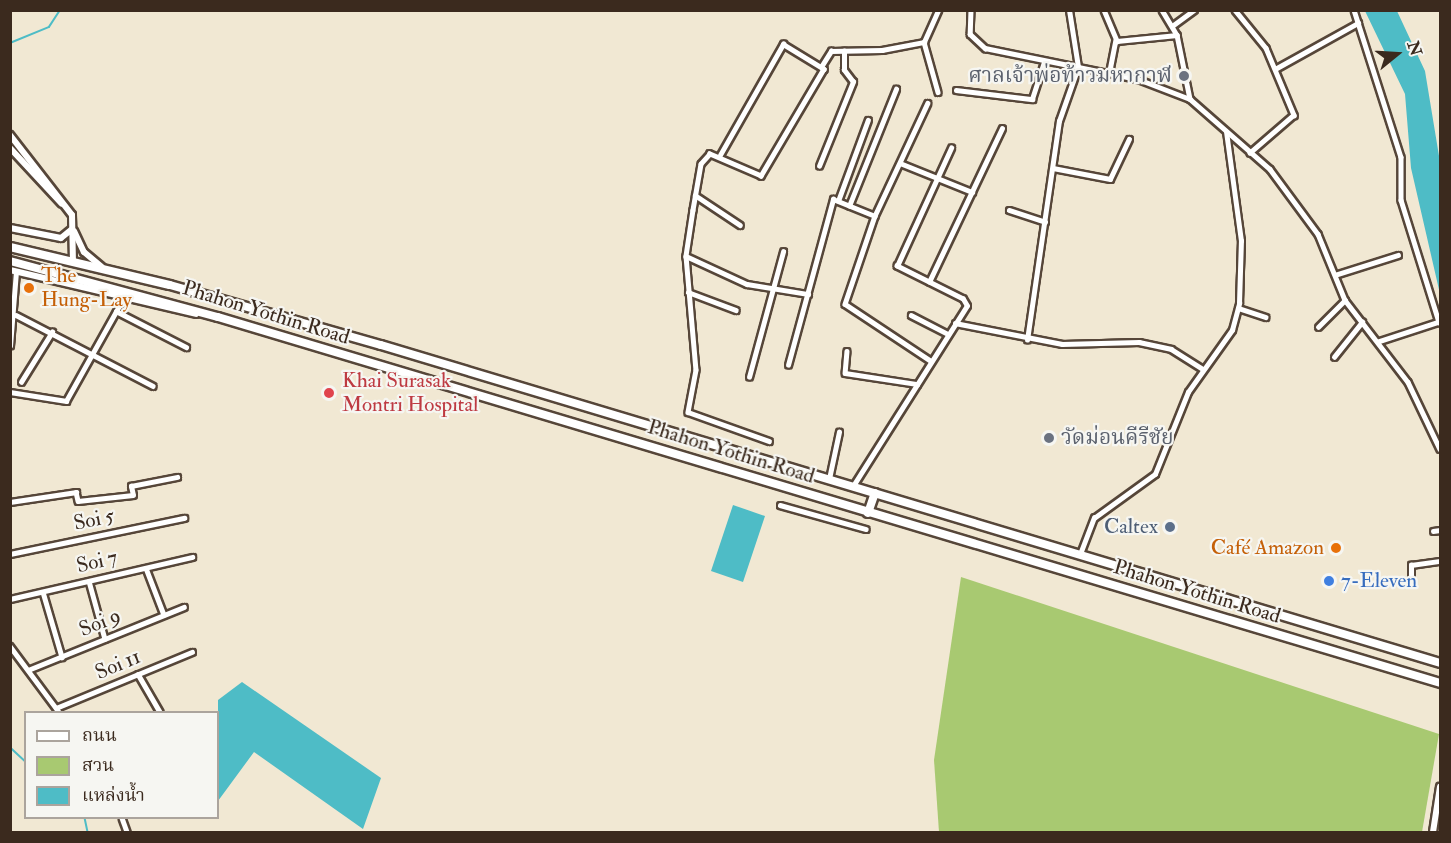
<!DOCTYPE html>
<meta charset="utf-8">
<style>
body{margin:0}
#map{position:relative;width:1451px;height:843px;overflow:hidden;background:#f1e8d3;font-family:"IM FELL Double Pica","Noto Serif Thai",serif}
div>[style]{position:absolute}
.green>*{inset:0;background:#a8c971}
.water>*{inset:0;background:#4ebcc6}
.stream>*{height:1.5px;margin:-0.75px;padding:0 0.75px;transform-origin:0.75px;border-radius:0.75px;background:#4ebcc6}
.roads{filter:drop-shadow(2px 0 #564639) drop-shadow(-2px 0 #564639) drop-shadow(0 2px #564639) drop-shadow(0 -2px #564639)}
.street>*{height:4.5px;margin:-2.25px;padding:0 2.25px;transform-origin:2.25px;border-radius:2.25px;background:#fff}
.secondary>*{height:6px;margin:-3px;padding:0 3px;transform-origin:3px;border-radius:3px;background:#fff}
.highway>*{height:8px;margin:-4px;padding:0 4px;transform-origin:4px;border-radius:4px;background:#fff}
.dots>*{width:16px;height:16px;translate:-50% -50%;box-sizing:border-box;border:3px solid #f6f6f2;border-radius:50%}
span{translate:-50% -50%;white-space:nowrap;text-align:center;line-height:1.15;-webkit-text-stroke:4.5px #f6f6f2;paint-order:stroke}
.worship-label{font-size:21px;color:#5b616d}
.right{translate:-100% -50%;text-align:right}
.left{translate:0 -50%;text-align:left}
.food-label{font-size:21px;color:#c56008}
.street-label{font-size:21px;color:#3b2a1e}
.health-label{font-size:21px;color:#be3a42}
.service-label{font-size:21px;color:#4e5e75}
.shop-label{font-size:21px;color:#366cbe}
.frame{position:absolute;inset:0;border:12px solid #3b2a1e;pointer-events:none}
.legend{position:absolute;left:24px;top:711px;width:195px;height:108px;box-sizing:border-box;background:#f6f6f2;border:2px solid #aba49d;margin:0;padding:8px 10px;list-style:none;font-size:18px;color:#3b2a1e}
.legend li{display:flex;align-items:center;gap:12px;height:30px}
.legend b{width:30px;border:2px solid #aba49d}
.north{position:absolute;left:1367px;top:24px;width:60px;height:60px;-webkit-text-stroke:4px #f6f6f2;paint-order:stroke;rotate:72deg;font-size:16px;font-weight:700;line-height:24px;text-align:center;color:#3b2a1e}
.north::after{content:'';display:block;margin:auto;width:21px;height:27px;background:#3b2a1e;clip-path:polygon(50% 0,100% 100%,50% 72%,0 100%)}
</style>
<div id="map">
<div class="green">
<div style="clip-path:polygon(961px 577px,1439px 734px,1422px 832px,939px 832px,934px 760px)"></div>
</div>
<div class="water">
<div style="clip-path:polygon(1365px 11px,1397px 11px,1425px 71px,1440px 162px,1440px 294px,1411px 168px,1405px 94px)"></div>
<div style="clip-path:polygon(733px 505px,765px 516px,743px 582px,711px 571px)"></div>
<div style="clip-path:polygon(242px 682px,381px 778px,363px 829px,254px 752px,218px 801px,218px 700px)"></div>
</div>
<div class="stream">
<div style="left:10px;top:43px;width:42px;rotate:-22.3deg"></div>
<div style="left:49px;top:27px;width:20px;rotate:-57deg"></div>
<div style="left:10px;top:747px;width:22px;rotate:43deg"></div>
<div style="left:85px;top:818px;width:14px;rotate:78deg"></div>
</div>
<div class="roads">
<div class="street">
<div style="left:971px;top:10px;width:24px;rotate:92deg"></div>
<div style="left:970px;top:34px;width:21px;rotate:43deg"></div>
<div style="left:985px;top:48px;width:156px;rotate:11.5deg"></div>
<div style="left:1138px;top:79px;width:56px;rotate:21deg"></div>
<div style="left:1104px;top:10px;width:34px;rotate:67deg"></div>
<div style="left:1117px;top:41px;width:60px;rotate:-5.7deg"></div>
<div style="left:1162px;top:10px;width:29px;rotate:59deg"></div>
<div style="left:1177px;top:35px;width:65px;rotate:78.5deg"></div>
<div style="left:1190px;top:99px;width:106px;rotate:41.2deg"></div>
<div style="left:1270px;top:169px;width:81px;rotate:53.6deg"></div>
<div style="left:1318px;top:234px;width:71px;rotate:67.8deg"></div>
<div style="left:1345px;top:300px;width:103px;rotate:52.5deg"></div>
<div style="left:1408px;top:382px;width:74px;rotate:64.5deg"></div>
<div style="left:1235px;top:10px;width:49px;rotate:50.8deg"></div>
<div style="left:1266px;top:48px;width:73px;rotate:67.3deg"></div>
<div style="left:1294px;top:115px;width:58px;rotate:139.2deg"></div>
<div style="left:1354px;top:10px;width:154px;rotate:72.3deg"></div>
<div style="left:1401px;top:157px;width:43px;rotate:90deg"></div>
<div style="left:1401px;top:200px;width:128px;rotate:72.7deg"></div>
<div style="left:1439px;top:322px;width:64px;rotate:161.8deg"></div>
<div style="left:1172px;top:26px;width:27px;rotate:-36deg"></div>
<div style="left:924px;top:42px;width:52px;rotate:74.4deg"></div>
<div style="left:821px;top:67px;width:19px;rotate:-58deg"></div>
<div style="left:831px;top:51px;width:51px;rotate:-1.1deg"></div>
<div style="left:882px;top:50px;width:43px;rotate:-10.8deg"></div>
<div style="left:924px;top:42px;width:35px;rotate:-66deg"></div>
<div style="left:1275px;top:69px;width:95px;rotate:-29deg"></div>
<div style="left:1109px;top:73px;width:33px;rotate:-79deg"></div>
<div style="left:956px;top:90px;width:77px;rotate:6.8deg"></div>
<div style="left:1032px;top:99px;width:39px;rotate:-72deg"></div>
<div style="left:928px;top:103px;width:125px;rotate:115.1deg"></div>
<div style="left:875px;top:216px;width:93px;rotate:108.8deg"></div>
<div style="left:845px;top:304px;width:103px;rotate:33.5deg"></div>
<div style="left:720px;top:155px;width:128px;rotate:-60.4deg"></div>
<div style="left:783px;top:44px;width:48px;rotate:31.4deg"></div>
<div style="left:824px;top:69px;width:124px;rotate:120.5deg"></div>
<div style="left:761px;top:176px;width:56px;rotate:-156.7deg"></div>
<div style="left:710px;top:154px;width:13px;rotate:132deg"></div>
<div style="left:701px;top:164px;width:47px;rotate:99.9deg"></div>
<div style="left:693px;top:210px;width:47px;rotate:98.7deg"></div>
<div style="left:686px;top:256px;width:114px;rotate:85deg"></div>
<div style="left:696px;top:370px;width:43px;rotate:100.8deg"></div>
<div style="left:688px;top:412px;width:86px;rotate:19.7deg"></div>
<div style="left:900px;top:163px;width:78px;rotate:21.9deg"></div>
<div style="left:819px;top:166px;width:91px;rotate:-68deg"></div>
<div style="left:853px;top:82px;width:15px;rotate:-127deg"></div>
<div style="left:844px;top:70px;width:19px;rotate:-90deg"></div>
<div style="left:1053px;top:168px;width:58px;rotate:10.9deg"></div>
<div style="left:1110px;top:179px;width:44px;rotate:-64.6deg"></div>
<div style="left:695px;top:195px;width:54px;rotate:33.7deg"></div>
<div style="left:838px;top:201px;width:86px;rotate:-69.7deg"></div>
<div style="left:849px;top:206px;width:126px;rotate:-68.1deg"></div>
<div style="left:1009px;top:210px;width:38px;rotate:18deg"></div>
<div style="left:686px;top:256px;width:67px;rotate:24.7deg"></div>
<div style="left:747px;top:284px;width:62px;rotate:9.3deg"></div>
<div style="left:1335px;top:275px;width:66px;rotate:-17.6deg"></div>
<div style="left:929px;top:282px;width:170px;rotate:-64.6deg"></div>
<div style="left:688px;top:292px;width:51px;rotate:20.6deg"></div>
<div style="left:1238px;top:308px;width:29px;rotate:18deg"></div>
<div style="left:116px;top:311px;width:79px;rotate:27.2deg"></div>
<div style="left:16px;top:315px;width:154px;rotate:27.4deg"></div>
<div style="left:911px;top:315px;width:42px;rotate:27.2deg"></div>
<div style="left:955px;top:323px;width:109px;rotate:11.1deg"></div>
<div style="left:1062px;top:344px;width:77px;rotate:-1.5deg"></div>
<div style="left:1139px;top:342px;width:33px;rotate:12deg"></div>
<div style="left:1171px;top:349px;width:36px;rotate:32deg"></div>
<div style="left:1318px;top:327px;width:38px;rotate:-45deg"></div>
<div style="left:1027px;top:340px;width:221px;rotate:-81.7deg"></div>
<div style="left:1059px;top:121px;width:57px;rotate:-70.6deg"></div>
<div style="left:1078px;top:67px;width:58px;rotate:-99deg"></div>
<div style="left:10px;top:346px;width:74px;rotate:-85.4deg"></div>
<div style="left:847px;top:351px;width:22px;rotate:95deg"></div>
<div style="left:845px;top:373px;width:73px;rotate:8.7deg"></div>
<div style="left:1334px;top:357px;width:45px;rotate:-51.3deg"></div>
<div style="left:788px;top:365px;width:172px;rotate:-74.8deg"></div>
<div style="left:833px;top:199px;width:45px;rotate:22deg"></div>
<div style="left:749px;top:377px;width:130px;rotate:-74.8deg"></div>
<div style="left:21px;top:382px;width:59px;rotate:-58.2deg"></div>
<div style="left:10px;top:392px;width:57px;rotate:9.1deg"></div>
<div style="left:66px;top:401px;width:117px;rotate:-60.8deg"></div>
<div style="left:829px;top:479px;width:48px;rotate:-78deg"></div>
<div style="left:853px;top:486px;width:213px;rotate:-57.7deg"></div>
<div style="left:967px;top:306px;width:8px;rotate:-120deg"></div>
<div style="left:963px;top:299px;width:74px;rotate:-153.4deg"></div>
<div style="left:897px;top:266px;width:130px;rotate:-65.4deg"></div>
<div style="left:10px;top:502px;width:67px;rotate:-8.6deg"></div>
<div style="left:76px;top:492px;width:9px;rotate:77deg"></div>
<div style="left:78px;top:501px;width:55px;rotate:-6.2deg"></div>
<div style="left:133px;top:495px;width:9px;rotate:-103deg"></div>
<div style="left:131px;top:486px;width:47px;rotate:-11.1deg"></div>
<div style="left:780px;top:505px;width:89px;rotate:15.6deg"></div>
<div style="left:1433px;top:531px;width:7px;rotate:-8deg"></div>
<div style="left:10px;top:554px;width:178px;rotate:-11.7deg"></div>
<div style="left:1080px;top:554px;width:39px;rotate:-69deg"></div>
<div style="left:1094px;top:518px;width:75px;rotate:-35.8deg"></div>
<div style="left:1155px;top:474px;width:88px;rotate:-68.1deg"></div>
<div style="left:1188px;top:392px;width:76px;rotate:-54.6deg"></div>
<div style="left:1232px;top:330px;width:28px;rotate:-75deg"></div>
<div style="left:1239px;top:303px;width:62px;rotate:-88.2deg"></div>
<div style="left:1241px;top:241px;width:110px;rotate:-97.8deg"></div>
<div style="left:146px;top:568px;width:50px;rotate:69deg"></div>
<div style="left:89px;top:581px;width:60px;rotate:74.6deg"></div>
<div style="left:1411px;top:583px;width:18px;rotate:-90deg"></div>
<div style="left:1411px;top:565px;width:29px;rotate:-8deg"></div>
<div style="left:43px;top:592px;width:68px;rotate:73.7deg"></div>
<div style="left:10px;top:599px;width:187px;rotate:-13deg"></div>
<div style="left:10px;top:646px;width:82px;rotate:53.4deg"></div>
<div style="left:28px;top:670px;width:168px;rotate:-22deg"></div>
<div style="left:138px;top:674px;width:44px;rotate:59.9deg"></div>
<div style="left:56px;top:708px;width:147px;rotate:-22.4deg"></div>
<div style="left:122px;top:818px;width:15px;rotate:70deg"></div>
</div>
<div class="secondary">
<div style="left:10px;top:135px;width:101px;rotate:52.2deg"></div>
<div style="left:72px;top:215px;width:46px;rotate:88.8deg"></div>
<div style="left:10px;top:148px;width:76px;rotate:47.1deg"></div>
<div style="left:10px;top:228px;width:52px;rotate:11.1deg"></div>
<div style="left:61px;top:238px;width:13px;rotate:-39deg"></div>
<div style="left:74px;top:231px;width:23px;rotate:65deg"></div>
<div style="left:84px;top:252px;width:23px;rotate:40deg"></div>
<div style="left:10px;top:270px;width:191px;rotate:13.3deg"></div>
<div style="left:1433px;top:832px;width:46px;rotate:-81.2deg"></div>
</div>
<div class="highway">
<div style="left:10px;top:247px;width:164px;rotate:13.4deg"></div>
<div style="left:170px;top:285px;width:219px;rotate:15.9deg"></div>
<div style="left:381px;top:345px;width:1106px;rotate:16.71deg"></div>
<div style="left:10px;top:261px;width:215px;rotate:15.1deg"></div>
<div style="left:218px;top:317px;width:1276px;rotate:16.67deg"></div>
<div style="left:868px;top:513px;width:21px;rotate:-71deg"></div>
</div>
</div>
<div class="dots">
<div style="left:1184px;top:76px;background:#6b7280"></div>
<div style="left:29px;top:288px;background:#e8710a"></div>
<div style="left:329px;top:393px;background:#e0444e"></div>
<div style="left:1049px;top:438px;background:#6b7280"></div>
<div style="left:1170px;top:527px;background:#5c6f8a"></div>
<div style="left:1336px;top:548px;background:#e8710a"></div>
<div style="left:1329px;top:581px;background:#3f7fe0"></div>
</div>
<div class="worship-label">
<span class="right" style="left:1172px;top:76px">ศาลเจ้าพ่อท้าวมหากาฬ</span>
<span class="left" style="left:1061px;top:438px">วัดม่อนคีรีชัย</span>
</div>
<div class="food-label">
<span class="left" style="left:41px;top:288px">The<br>Hung-Lay</span>
<span class="right" style="left:1324px;top:548px">Café Amazon</span>
</div>
<div class="street-label">
<span style="left:266px;top:313px;rotate:17deg">Phahon Yothin Road</span>
<span style="left:731px;top:452px;rotate:17deg">Phahon Yothin Road</span>
<span style="left:94px;top:520px;rotate:-12deg">Soi 5</span>
<span style="left:97px;top:562px;rotate:-13deg">Soi 7</span>
<span style="left:1197px;top:592px;rotate:17deg">Phahon Yothin Road</span>
<span style="left:100px;top:623px;rotate:-22deg">Soi 9</span>
<span style="left:118px;top:665px;rotate:-23deg">Soi 11</span>
</div>
<div class="health-label">
<span class="left" style="left:342px;top:393px">Khai Surasak<br>Montri Hospital</span>
</div>
<div class="service-label">
<span class="right" style="left:1158px;top:527px">Caltex</span>
</div>
<div class="shop-label">
<span class="left" style="left:1341px;top:581px">7-Eleven</span>
</div>
<div class="frame"></div>
<ul class="legend">
<li><b style="height:8px;background:#fff"></b>ถนน</li>
<li><b style="height:16px;background:#a8c971"></b>สวน</li>
<li><b style="height:16px;background:#4ebcc6"></b>แหล่งน้ำ</li>
</ul>
<div class="north">N</div>
</div>
